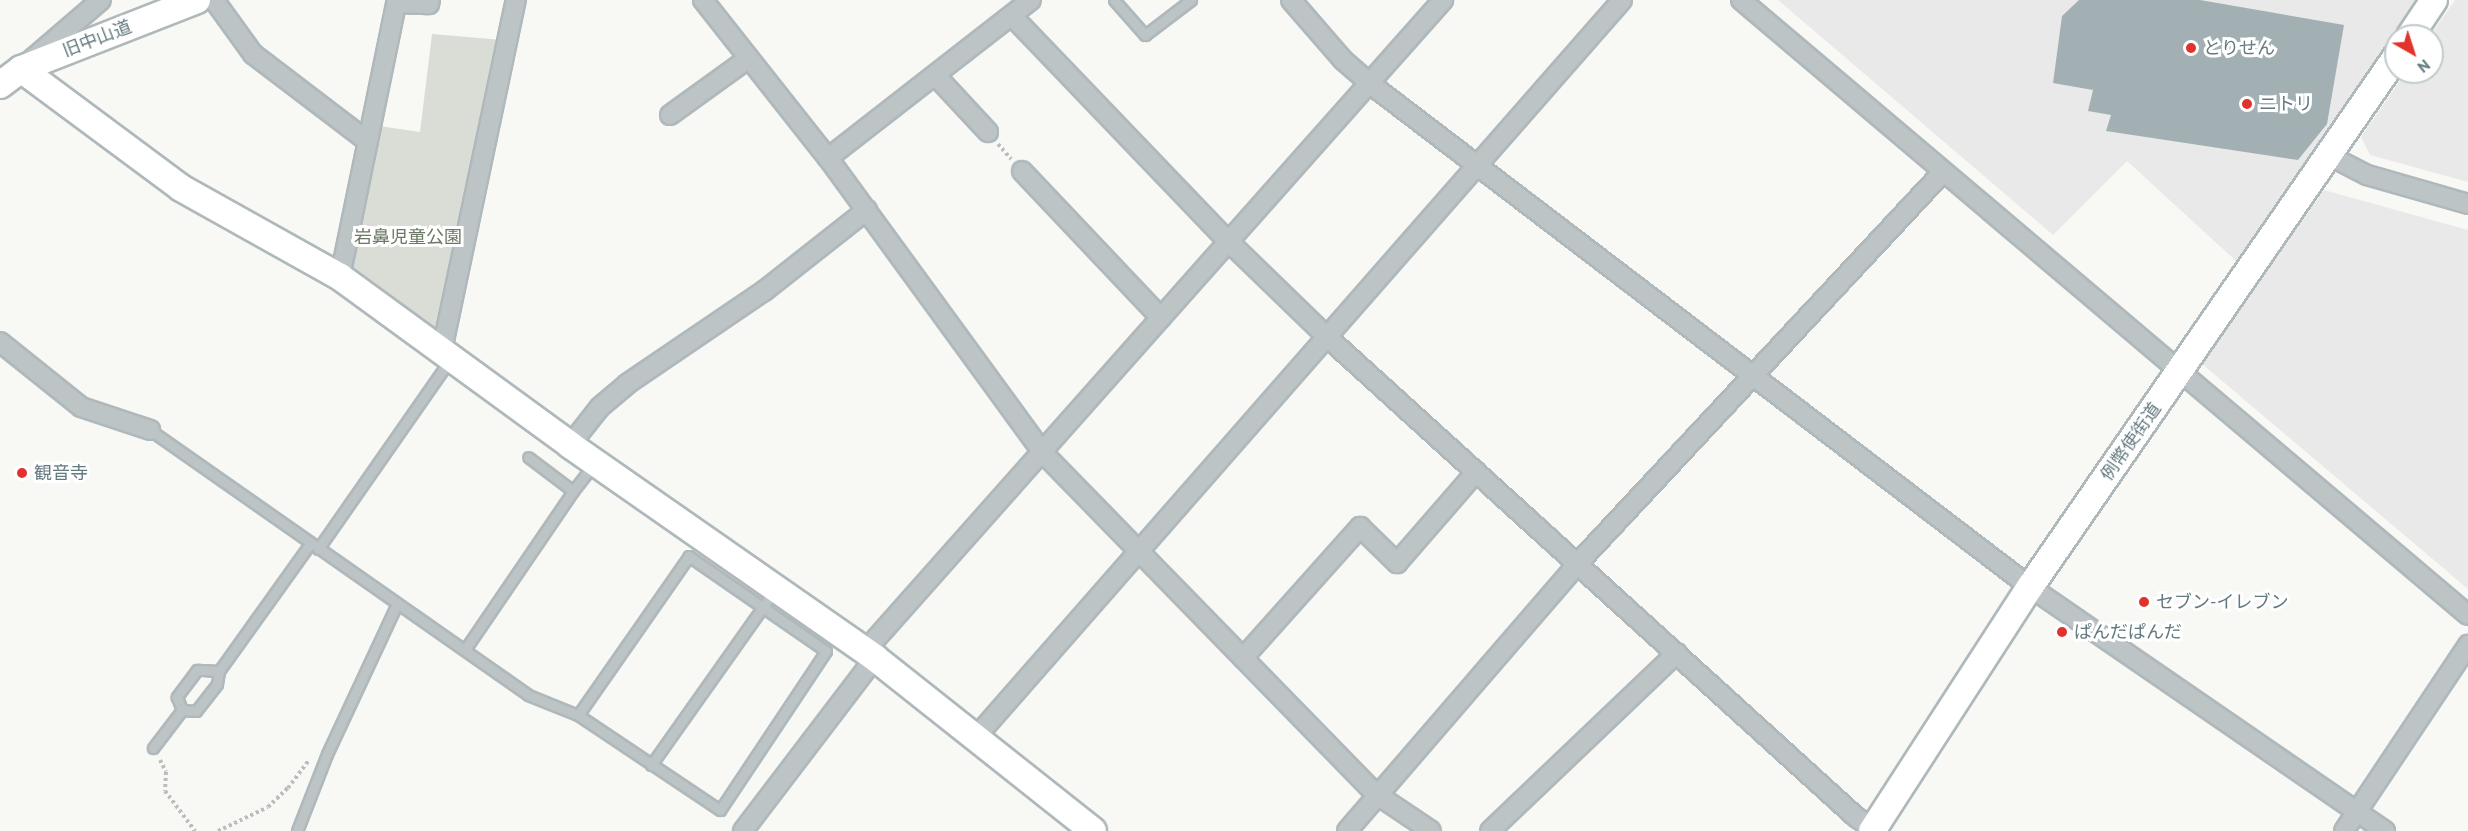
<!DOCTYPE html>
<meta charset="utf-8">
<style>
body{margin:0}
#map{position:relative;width:2468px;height:831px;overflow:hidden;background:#f8f8f5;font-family:"PT Sans","Noto Sans JP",sans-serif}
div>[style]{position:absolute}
.built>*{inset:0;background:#e9e9e9}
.green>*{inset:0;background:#d9ddd5}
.building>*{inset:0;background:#a3b0b3}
.path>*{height:4px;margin-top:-2px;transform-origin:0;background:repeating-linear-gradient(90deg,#b9bec0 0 3px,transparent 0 6px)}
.roads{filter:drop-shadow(2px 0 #afb8bb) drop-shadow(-2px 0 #afb8bb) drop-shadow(0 2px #afb8bb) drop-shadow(0 -2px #afb8bb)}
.lane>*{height:9px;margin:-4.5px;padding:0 4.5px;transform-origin:4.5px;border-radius:4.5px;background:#bcc4c6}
.street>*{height:18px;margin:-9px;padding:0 9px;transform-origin:9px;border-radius:9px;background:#bcc4c6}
.secondary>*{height:26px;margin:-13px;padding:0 13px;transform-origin:13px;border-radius:13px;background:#fff}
.dots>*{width:16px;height:16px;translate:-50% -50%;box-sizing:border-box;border:3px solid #fff;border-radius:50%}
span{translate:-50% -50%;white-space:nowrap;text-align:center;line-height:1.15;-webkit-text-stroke:6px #fff;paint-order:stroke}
.street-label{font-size:18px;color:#637a80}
.poi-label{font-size:18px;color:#637a80}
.left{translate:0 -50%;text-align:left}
.park-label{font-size:18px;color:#6b7862}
.north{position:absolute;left:2384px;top:24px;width:60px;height:60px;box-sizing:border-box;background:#fff;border:2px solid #c1cacc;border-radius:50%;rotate:141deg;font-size:16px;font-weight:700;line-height:24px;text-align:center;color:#637a80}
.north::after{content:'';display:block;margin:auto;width:21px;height:27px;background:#e2322c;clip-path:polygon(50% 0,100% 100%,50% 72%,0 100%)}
</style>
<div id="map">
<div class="built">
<div style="clip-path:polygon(1778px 0,2415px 0,2400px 30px,2236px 261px,2127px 161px,2053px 235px)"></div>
<div style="clip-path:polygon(2455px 0,2468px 0,2468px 182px,2370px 155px,2361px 137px,2406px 72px,2432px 72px,2430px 36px)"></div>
<div style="clip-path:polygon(2324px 190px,2468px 230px,2468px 589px,2201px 363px)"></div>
</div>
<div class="green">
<div style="clip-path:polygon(432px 34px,502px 40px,437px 332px,350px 272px,379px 126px,420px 132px)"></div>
</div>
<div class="building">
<div style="clip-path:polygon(2079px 0,2200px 0,2344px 25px,2327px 124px,2298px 160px,2106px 131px,2111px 115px,2088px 111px,2093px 90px,2053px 83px,2062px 16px)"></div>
</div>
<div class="path">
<div style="left:998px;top:144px;width:20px;rotate:49deg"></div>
<div style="left:160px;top:760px;width:13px;rotate:63deg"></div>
<div style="left:166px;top:772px;width:19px;rotate:93deg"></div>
<div style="left:165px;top:791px;width:50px;rotate:53.1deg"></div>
<div style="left:218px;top:831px;width:55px;rotate:-25.6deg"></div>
<div style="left:268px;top:807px;width:28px;rotate:-44deg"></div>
<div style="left:288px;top:788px;width:34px;rotate:-53deg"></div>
</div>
<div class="roads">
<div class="lane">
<div style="left:1114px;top:0;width:47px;rotate:48.5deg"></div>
<div style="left:1145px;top:35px;width:58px;rotate:-37.3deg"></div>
<div style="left:150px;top:430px;width:462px;rotate:35deg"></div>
<div style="left:528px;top:695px;width:54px;rotate:21.8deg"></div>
<div style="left:578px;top:715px;width:171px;rotate:33.8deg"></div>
<div style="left:720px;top:810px;width:191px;rotate:-56.3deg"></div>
<div style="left:826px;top:651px;width:167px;rotate:-145.3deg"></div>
<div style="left:689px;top:556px;width:194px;rotate:124.9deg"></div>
<div style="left:573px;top:491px;width:33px;rotate:-52deg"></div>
<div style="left:318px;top:549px;width:231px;rotate:-55.1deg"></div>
<div style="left:466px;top:648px;width:190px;rotate:-55.7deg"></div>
<div style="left:573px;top:491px;width:56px;rotate:-142.9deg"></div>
<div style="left:219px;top:671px;width:22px;rotate:-177deg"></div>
<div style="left:197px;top:670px;width:34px;rotate:127deg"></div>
<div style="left:177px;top:697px;width:14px;rotate:69deg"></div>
<div style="left:182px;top:710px;width:14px;rotate:4deg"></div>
<div style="left:196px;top:711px;width:34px;rotate:-52deg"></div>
<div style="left:217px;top:684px;width:13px;rotate:-81deg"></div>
<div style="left:219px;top:671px;width:156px;rotate:-54.4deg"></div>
<div style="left:153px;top:748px;width:48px;rotate:-52.7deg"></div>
<div style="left:651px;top:765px;width:213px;rotate:-54.7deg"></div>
<div style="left:297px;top:831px;width:83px;rotate:-68.7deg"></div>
<div style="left:327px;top:754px;width:163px;rotate:-65deg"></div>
</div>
<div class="street">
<div style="left:214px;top:0;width:67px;rotate:54.2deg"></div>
<div style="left:253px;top:54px;width:143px;rotate:37.3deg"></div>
<div style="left:703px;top:0;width:201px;rotate:51.7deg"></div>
<div style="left:828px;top:158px;width:364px;rotate:53.9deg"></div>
<div style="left:1042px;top:452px;width:478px;rotate:45.7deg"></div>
<div style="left:1376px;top:794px;width:66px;rotate:33.9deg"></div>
<div style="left:1291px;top:0;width:79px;rotate:49.1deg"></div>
<div style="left:1343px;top:60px;width:35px;rotate:41deg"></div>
<div style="left:1369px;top:83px;width:831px;rotate:37.32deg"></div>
<div style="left:2030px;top:587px;width:431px;rotate:34.5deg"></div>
<div style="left:1741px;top:0;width:952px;rotate:40.23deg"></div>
<div style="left:1012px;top:16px;width:312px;rotate:46.2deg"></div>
<div style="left:1228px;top:241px;width:136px;rotate:44.1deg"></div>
<div style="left:1326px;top:336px;width:716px;rotate:42.23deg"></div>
<div style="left:1856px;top:817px;width:25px;rotate:34deg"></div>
<div style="left:31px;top:60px;width:92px;rotate:-40.6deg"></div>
<div style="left:935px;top:75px;width:78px;rotate:47.1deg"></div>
<div style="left:670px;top:115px;width:97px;rotate:-35.8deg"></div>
<div style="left:2330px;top:156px;width:42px;rotate:27.2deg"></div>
<div style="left:2367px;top:175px;width:105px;rotate:16deg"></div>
<div style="left:828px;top:158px;width:257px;rotate:-37.9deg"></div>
<div style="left:1022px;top:171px;width:202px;rotate:46.6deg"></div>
<div style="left:340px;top:277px;width:280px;rotate:-78.4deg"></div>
<div style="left:396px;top:3px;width:33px;rotate:2deg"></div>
<div style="left:429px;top:4px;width:4px;rotate:-76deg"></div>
<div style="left:0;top:342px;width:104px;rotate:38.7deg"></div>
<div style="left:81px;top:407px;width:73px;rotate:18.4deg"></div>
<div style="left:442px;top:350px;width:358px;rotate:-78.1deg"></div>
<div style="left:570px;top:445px;width:48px;rotate:-51.7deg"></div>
<div style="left:600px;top:407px;width:35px;rotate:-40deg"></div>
<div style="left:627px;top:384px;width:166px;rotate:-34.2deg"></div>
<div style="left:764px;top:291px;width:131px;rotate:-38.2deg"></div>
<div style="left:865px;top:651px;width:871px;rotate:-48.4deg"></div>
<div style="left:1243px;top:658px;width:176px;rotate:-48.2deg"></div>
<div style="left:1360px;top:527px;width:52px;rotate:44.2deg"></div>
<div style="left:1397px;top:563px;width:121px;rotate:-49deg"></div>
<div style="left:976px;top:737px;width:980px;rotate:-48.76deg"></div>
<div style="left:743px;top:831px;width:218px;rotate:-52.7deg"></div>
<div style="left:1347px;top:831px;width:354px;rotate:-49.2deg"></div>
<div style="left:1578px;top:563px;width:535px;rotate:-46.97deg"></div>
<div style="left:1490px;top:831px;width:258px;rotate:-43.6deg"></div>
<div style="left:2344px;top:831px;width:224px;rotate:-56.3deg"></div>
</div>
<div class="secondary">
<div style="left:2410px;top:36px;width:43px;rotate:-56.3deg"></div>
<div style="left:21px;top:69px;width:199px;rotate:36.6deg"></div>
<div style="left:181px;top:188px;width:182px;rotate:29.2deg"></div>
<div style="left:340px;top:277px;width:285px;rotate:36.1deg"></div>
<div style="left:570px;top:445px;width:372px;rotate:34.9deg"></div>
<div style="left:875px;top:658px;width:278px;rotate:38.4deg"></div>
<div style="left:0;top:85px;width:26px;rotate:-37deg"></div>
<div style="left:21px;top:69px;width:189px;rotate:-21.4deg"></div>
<div style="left:1872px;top:831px;width:291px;rotate:-57.1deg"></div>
<div style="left:2030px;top:587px;width:644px;rotate:-55.37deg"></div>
</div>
</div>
<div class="dots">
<div style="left:2191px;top:48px;background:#e2322c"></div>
<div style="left:2247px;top:104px;background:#e2322c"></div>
<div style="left:22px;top:473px;background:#e2322c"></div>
<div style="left:2144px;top:602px;background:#e2322c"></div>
<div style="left:2062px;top:632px;background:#e2322c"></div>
</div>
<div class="street-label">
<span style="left:97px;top:39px;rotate:-21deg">旧中山道</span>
<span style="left:2131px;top:442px;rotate:-55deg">例幣使街道</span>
</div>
<div class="poi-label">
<span class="left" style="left:2203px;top:48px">とりせん</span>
<span class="left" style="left:2259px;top:104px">ニトリ</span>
<span class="left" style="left:34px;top:473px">観音寺</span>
<span class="left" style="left:2156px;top:602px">セブン-イレブン</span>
<span class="left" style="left:2074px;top:632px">ぱんだぱんだ</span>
</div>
<div class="park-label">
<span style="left:408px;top:237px">岩鼻児童公園</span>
</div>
<div class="north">N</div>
</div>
